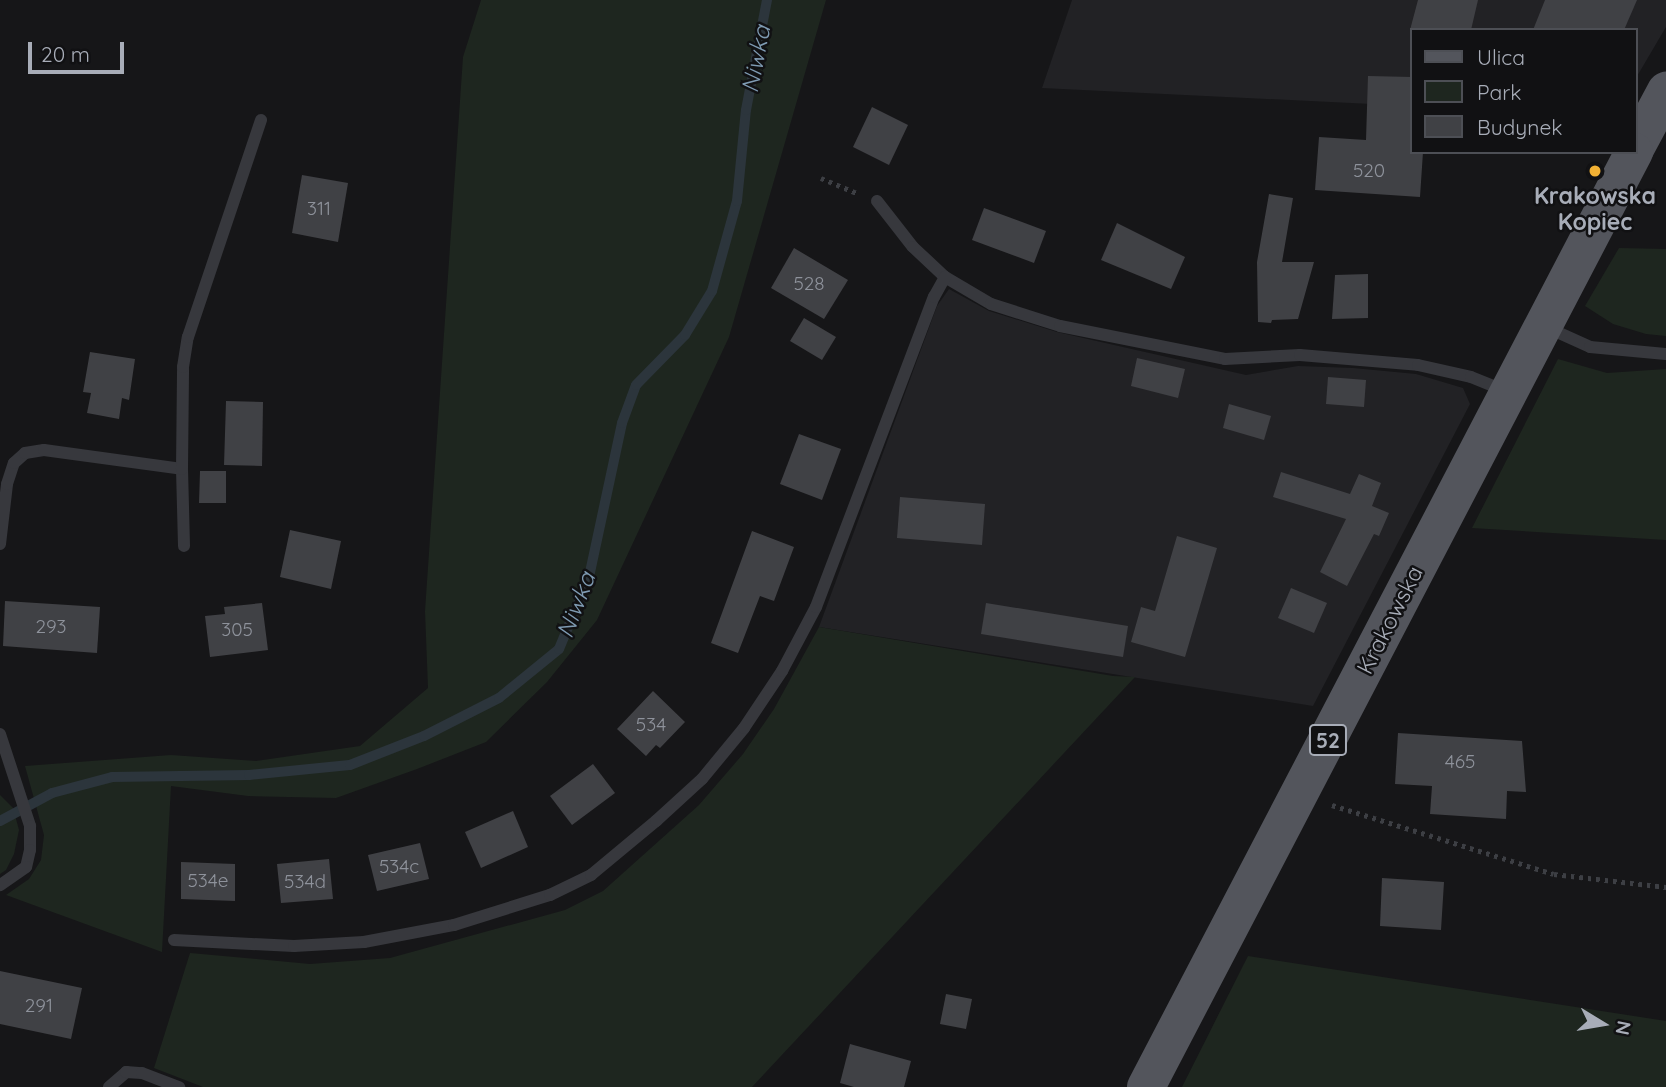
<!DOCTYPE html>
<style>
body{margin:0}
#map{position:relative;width:1666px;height:1087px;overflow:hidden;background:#161618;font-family:Quicksand,sans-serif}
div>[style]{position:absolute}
.built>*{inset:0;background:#222225}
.green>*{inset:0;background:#1e261f}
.stream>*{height:10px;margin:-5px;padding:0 5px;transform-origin:5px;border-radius:5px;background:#2c353c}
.building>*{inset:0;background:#404145}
.path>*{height:4.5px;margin-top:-2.25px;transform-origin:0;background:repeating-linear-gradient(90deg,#3d3f44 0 3.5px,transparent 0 8.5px)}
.lane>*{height:12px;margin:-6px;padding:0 6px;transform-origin:6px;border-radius:6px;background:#37383d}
.primary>*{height:38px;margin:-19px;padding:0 19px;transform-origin:19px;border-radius:19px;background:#53555c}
.dots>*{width:19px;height:19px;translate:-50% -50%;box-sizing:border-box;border:4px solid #111113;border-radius:50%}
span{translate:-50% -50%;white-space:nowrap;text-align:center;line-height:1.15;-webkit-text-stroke:5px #111113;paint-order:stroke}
.number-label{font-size:19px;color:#8e929b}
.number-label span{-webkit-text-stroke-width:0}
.shield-label span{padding:2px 5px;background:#111113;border:2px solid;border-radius:5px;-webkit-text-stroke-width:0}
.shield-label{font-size:21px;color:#a8adb8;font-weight:700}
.poi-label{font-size:23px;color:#a8adb8;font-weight:700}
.street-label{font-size:23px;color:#a8adb8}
.water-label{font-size:24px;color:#7f9bb3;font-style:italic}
.legend{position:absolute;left:1410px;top:28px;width:228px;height:126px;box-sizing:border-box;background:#111113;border:2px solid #4d4f55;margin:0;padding:9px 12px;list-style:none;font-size:21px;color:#a8adb8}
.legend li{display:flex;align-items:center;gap:14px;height:35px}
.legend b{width:35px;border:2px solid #4d4f55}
.north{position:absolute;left:1568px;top:989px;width:70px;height:70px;-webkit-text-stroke:5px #111113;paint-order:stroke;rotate:101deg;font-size:19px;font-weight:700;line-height:28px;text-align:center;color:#a8adb8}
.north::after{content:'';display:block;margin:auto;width:24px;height:32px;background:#a8adb8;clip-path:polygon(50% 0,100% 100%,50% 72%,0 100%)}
.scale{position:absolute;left:28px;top:42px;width:96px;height:32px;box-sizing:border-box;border:4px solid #a8adb8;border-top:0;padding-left:9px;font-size:21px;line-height:24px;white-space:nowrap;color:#a8adb8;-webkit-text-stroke:5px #111113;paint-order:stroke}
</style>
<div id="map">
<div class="built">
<div style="clip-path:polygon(1072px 0,1666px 0,1666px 27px,1636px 78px,1636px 30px,1412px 30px,1412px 106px,1042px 88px)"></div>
<div style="clip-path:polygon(949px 289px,989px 311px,1057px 332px,1246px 375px,1298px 366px,1353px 368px,1416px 374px,1463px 388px,1470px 404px,1313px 706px,819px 627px,937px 306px)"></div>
</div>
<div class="green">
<div style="clip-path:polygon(481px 0,826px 0,729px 337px,597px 620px,547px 682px,486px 742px,417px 769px,336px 798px,248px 796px,171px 786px,162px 952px,6px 895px,29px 879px,41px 860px,44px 835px,25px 766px,171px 755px,256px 761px,360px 746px,428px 688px,425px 611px,463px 57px)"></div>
<div style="clip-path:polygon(1619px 248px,1666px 249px,1666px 336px,1646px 334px,1613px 324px,1585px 306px)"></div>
<div style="clip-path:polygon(1558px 359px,1607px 373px,1666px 369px,1666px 540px,1472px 528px)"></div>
<div style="clip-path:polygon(819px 627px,1113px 676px,1135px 677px,752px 1087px,203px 1087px,154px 1068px,190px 953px,310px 964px,390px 958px,565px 910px,603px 891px,699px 805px,743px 754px,774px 709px)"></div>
<div style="clip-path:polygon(0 795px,13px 808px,19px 830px,14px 854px,6px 870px,0 874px)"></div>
<div style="clip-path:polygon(1248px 956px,1666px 1021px,1666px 1087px,1182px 1087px)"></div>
</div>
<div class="stream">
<div style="left:0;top:821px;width:59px;rotate:-28.3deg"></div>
<div style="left:52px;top:793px;width:62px;rotate:-14.9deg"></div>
<div style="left:112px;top:777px;width:137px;rotate:-0.8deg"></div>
<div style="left:249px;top:775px;width:101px;rotate:-5.7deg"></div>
<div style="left:350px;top:765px;width:79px;rotate:-21.4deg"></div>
<div style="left:424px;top:736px;width:84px;rotate:-26.9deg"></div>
<div style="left:499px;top:698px;width:77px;rotate:-39.2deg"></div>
<div style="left:559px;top:649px;width:78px;rotate:-67.4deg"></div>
<div style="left:589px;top:577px;width:157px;rotate:-77.9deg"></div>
<div style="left:622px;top:423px;width:40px;rotate:-69.8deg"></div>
<div style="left:636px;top:385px;width:70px;rotate:-45.6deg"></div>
<div style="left:685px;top:335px;width:52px;rotate:-58.5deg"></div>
<div style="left:712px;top:291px;width:93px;rotate:-74.5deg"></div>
<div style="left:737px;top:201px;width:91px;rotate:-84.4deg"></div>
<div style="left:746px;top:110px;width:112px;rotate:-79.2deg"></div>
</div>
<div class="building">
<div style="clip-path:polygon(1418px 0,1478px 0,1471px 30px,1410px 30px)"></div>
<div style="clip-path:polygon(1545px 0,1637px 0,1624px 30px,1533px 30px)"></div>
<div style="clip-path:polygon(1368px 76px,1412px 77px,1411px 143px,1412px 152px,1423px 152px,1420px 197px,1315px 190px,1319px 137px,1366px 140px)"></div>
<div style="clip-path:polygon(872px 107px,908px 125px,889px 165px,853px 147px)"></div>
<div style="clip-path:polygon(302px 175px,348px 183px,338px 242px,292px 233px)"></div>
<div style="clip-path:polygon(1269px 194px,1293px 198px,1282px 262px,1314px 262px,1298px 319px,1272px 320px,1271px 323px,1258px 322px,1257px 262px)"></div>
<div style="clip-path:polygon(984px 208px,1046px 231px,1034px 263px,972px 240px)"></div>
<div style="clip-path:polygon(1117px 223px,1185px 257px,1171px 289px,1101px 260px)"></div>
<div style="clip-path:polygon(794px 248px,848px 280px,824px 319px,771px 288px)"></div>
<div style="clip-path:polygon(1368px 274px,1368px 318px,1332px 319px,1335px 275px)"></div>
<div style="clip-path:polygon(804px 318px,836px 337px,822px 360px,790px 341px)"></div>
<div style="clip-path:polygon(90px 352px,135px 359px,129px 400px,122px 398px,119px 419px,87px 413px,91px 393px,83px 392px)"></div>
<div style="clip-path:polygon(1137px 358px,1185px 369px,1178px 398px,1131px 386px)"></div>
<div style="clip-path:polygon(1328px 377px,1366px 380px,1364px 407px,1326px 404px)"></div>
<div style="clip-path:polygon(226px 401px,263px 402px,262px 466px,224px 465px)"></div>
<div style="clip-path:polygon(1229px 404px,1271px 416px,1264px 440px,1223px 428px)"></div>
<div style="clip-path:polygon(799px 434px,841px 449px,822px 500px,780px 484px)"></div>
<div style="clip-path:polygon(200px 471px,226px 471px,226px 503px,199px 503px)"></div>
<div style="clip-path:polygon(1281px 472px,1350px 494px,1359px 474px,1381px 483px,1372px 506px,1389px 513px,1379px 536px,1374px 534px,1347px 586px,1320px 572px,1346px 519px,1273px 497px)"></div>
<div style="clip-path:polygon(900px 497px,985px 504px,982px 545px,897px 538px)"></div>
<div style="clip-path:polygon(290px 530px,341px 541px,331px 589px,280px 577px)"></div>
<div style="clip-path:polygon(752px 531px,794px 547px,774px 601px,760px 596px,738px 653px,711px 643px)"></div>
<div style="clip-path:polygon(1177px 536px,1217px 548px,1185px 657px,1131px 642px,1141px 607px,1155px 611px)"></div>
<div style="clip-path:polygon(1291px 588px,1327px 603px,1314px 633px,1278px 618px)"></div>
<div style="clip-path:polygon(5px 601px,100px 607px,97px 653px,3px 646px)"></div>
<div style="clip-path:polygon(262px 603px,268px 650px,210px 657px,205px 616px,225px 614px,224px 607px)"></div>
<div style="clip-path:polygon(986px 603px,1128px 626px,1123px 657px,981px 634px)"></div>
<div style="clip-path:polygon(653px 691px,685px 722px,660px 748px,656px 745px,646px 756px,617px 729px)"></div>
<div style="clip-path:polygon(1398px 733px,1522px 741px,1526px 792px,1507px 791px,1506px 819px,1430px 814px,1432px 786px,1395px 784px)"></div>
<div style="clip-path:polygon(593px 764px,615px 793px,572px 825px,550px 796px)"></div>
<div style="clip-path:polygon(513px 811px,528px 847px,481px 868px,465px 832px)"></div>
<div style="clip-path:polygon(420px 843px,429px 879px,377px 891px,368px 855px)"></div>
<div style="clip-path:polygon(329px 859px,333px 899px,281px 903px,277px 864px)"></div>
<div style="clip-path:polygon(181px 862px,235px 864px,235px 901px,181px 899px)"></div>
<div style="clip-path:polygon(1382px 878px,1444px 882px,1441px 930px,1380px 926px)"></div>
<div style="clip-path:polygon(0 971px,82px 988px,71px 1039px,0 1024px)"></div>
<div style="clip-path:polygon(946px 994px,972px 999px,966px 1029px,940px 1024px)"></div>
<div style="clip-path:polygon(850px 1044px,911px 1061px,904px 1087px,854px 1087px,840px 1083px)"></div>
</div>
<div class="path">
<div style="left:821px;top:178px;width:41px;rotate:22.8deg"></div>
<div style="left:1332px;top:805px;width:232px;rotate:17.3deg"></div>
<div style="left:1554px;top:874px;width:113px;rotate:6.6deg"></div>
</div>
<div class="lane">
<div style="left:877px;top:201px;width:58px;rotate:52deg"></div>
<div style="left:913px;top:247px;width:44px;rotate:43.2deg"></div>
<div style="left:945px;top:277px;width:53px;rotate:30.4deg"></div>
<div style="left:991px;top:304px;width:72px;rotate:17.7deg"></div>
<div style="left:1060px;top:326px;width:168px;rotate:11.3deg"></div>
<div style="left:1225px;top:359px;width:75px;rotate:-3.1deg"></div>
<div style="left:1300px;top:355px;width:118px;rotate:4.8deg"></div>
<div style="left:1418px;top:365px;width:54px;rotate:12.8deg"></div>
<div style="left:1471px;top:377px;width:35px;rotate:22deg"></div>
<div style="left:1546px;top:327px;width:48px;rotate:24.4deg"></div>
<div style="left:1590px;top:347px;width:76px;rotate:5.3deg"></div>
<div style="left:182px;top:469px;width:77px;rotate:88.5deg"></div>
<div style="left:0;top:544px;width:60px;rotate:-83.3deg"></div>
<div style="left:7px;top:484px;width:22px;rotate:-72deg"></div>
<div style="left:14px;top:463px;width:15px;rotate:-42deg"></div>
<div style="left:25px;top:453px;width:19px;rotate:-9deg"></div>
<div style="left:44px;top:450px;width:139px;rotate:7.8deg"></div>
<div style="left:182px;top:469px;width:102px;rotate:-89.4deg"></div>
<div style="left:183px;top:367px;width:30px;rotate:-81deg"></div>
<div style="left:188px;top:337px;width:229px;rotate:-71.4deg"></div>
<div style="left:0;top:734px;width:97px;rotate:71.9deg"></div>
<div style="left:30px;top:826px;width:24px;rotate:90deg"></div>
<div style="left:30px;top:850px;width:17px;rotate:103deg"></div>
<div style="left:26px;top:867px;width:32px;rotate:145deg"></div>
<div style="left:174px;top:940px;width:120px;rotate:2.9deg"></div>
<div style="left:294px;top:946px;width:70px;rotate:-3.3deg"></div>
<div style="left:364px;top:942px;width:92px;rotate:-10.7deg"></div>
<div style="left:454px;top:925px;width:101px;rotate:-17.4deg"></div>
<div style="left:550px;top:895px;width:46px;rotate:-26deg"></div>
<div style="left:591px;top:875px;width:85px;rotate:-39.7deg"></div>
<div style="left:656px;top:821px;width:62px;rotate:-42.4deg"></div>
<div style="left:702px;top:779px;width:66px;rotate:-50.5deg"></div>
<div style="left:744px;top:728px;width:69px;rotate:-56.3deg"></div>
<div style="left:782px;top:671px;width:72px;rotate:-62deg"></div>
<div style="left:816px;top:607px;width:332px;rotate:-69.2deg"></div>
<div style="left:934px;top:297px;width:23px;rotate:-61deg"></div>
<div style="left:109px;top:1087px;width:23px;rotate:-41deg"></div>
<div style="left:126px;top:1072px;width:16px;rotate:4deg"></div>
<div style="left:142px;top:1073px;width:40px;rotate:21deg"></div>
</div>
<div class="primary">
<div style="left:1636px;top:147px;width:64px;rotate:-61.8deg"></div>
<div style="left:1146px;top:1087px;width:1055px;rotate:-62.44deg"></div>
</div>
<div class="dots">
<div style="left:1595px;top:171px;background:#f2b134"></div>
</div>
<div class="number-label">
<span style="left:1369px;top:171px">520</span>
<span style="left:319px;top:209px">311</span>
<span style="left:809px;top:284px">528</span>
<span style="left:51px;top:627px">293</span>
<span style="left:237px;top:630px">305</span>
<span style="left:651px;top:725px">534</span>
<span style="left:1460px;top:762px">465</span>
<span style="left:399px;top:867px">534c</span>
<span style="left:208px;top:881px">534e</span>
<span style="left:305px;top:882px">534d</span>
<span style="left:39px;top:1006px">291</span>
</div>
<div class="shield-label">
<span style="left:1328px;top:740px">52</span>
</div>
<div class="poi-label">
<span style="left:1595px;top:209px">Krakowska<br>Kopiec</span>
</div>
<div class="street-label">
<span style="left:1390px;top:620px;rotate:-63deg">Krakowska</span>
</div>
<div class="water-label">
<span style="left:756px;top:59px;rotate:-79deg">Niwka</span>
<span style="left:576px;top:605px;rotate:-69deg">Niwka</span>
</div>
<ul class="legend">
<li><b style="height:9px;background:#53555c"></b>Ulica</li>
<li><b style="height:19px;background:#1e261f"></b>Park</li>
<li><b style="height:19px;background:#404145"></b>Budynek</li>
</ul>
<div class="north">N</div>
<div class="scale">20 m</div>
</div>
